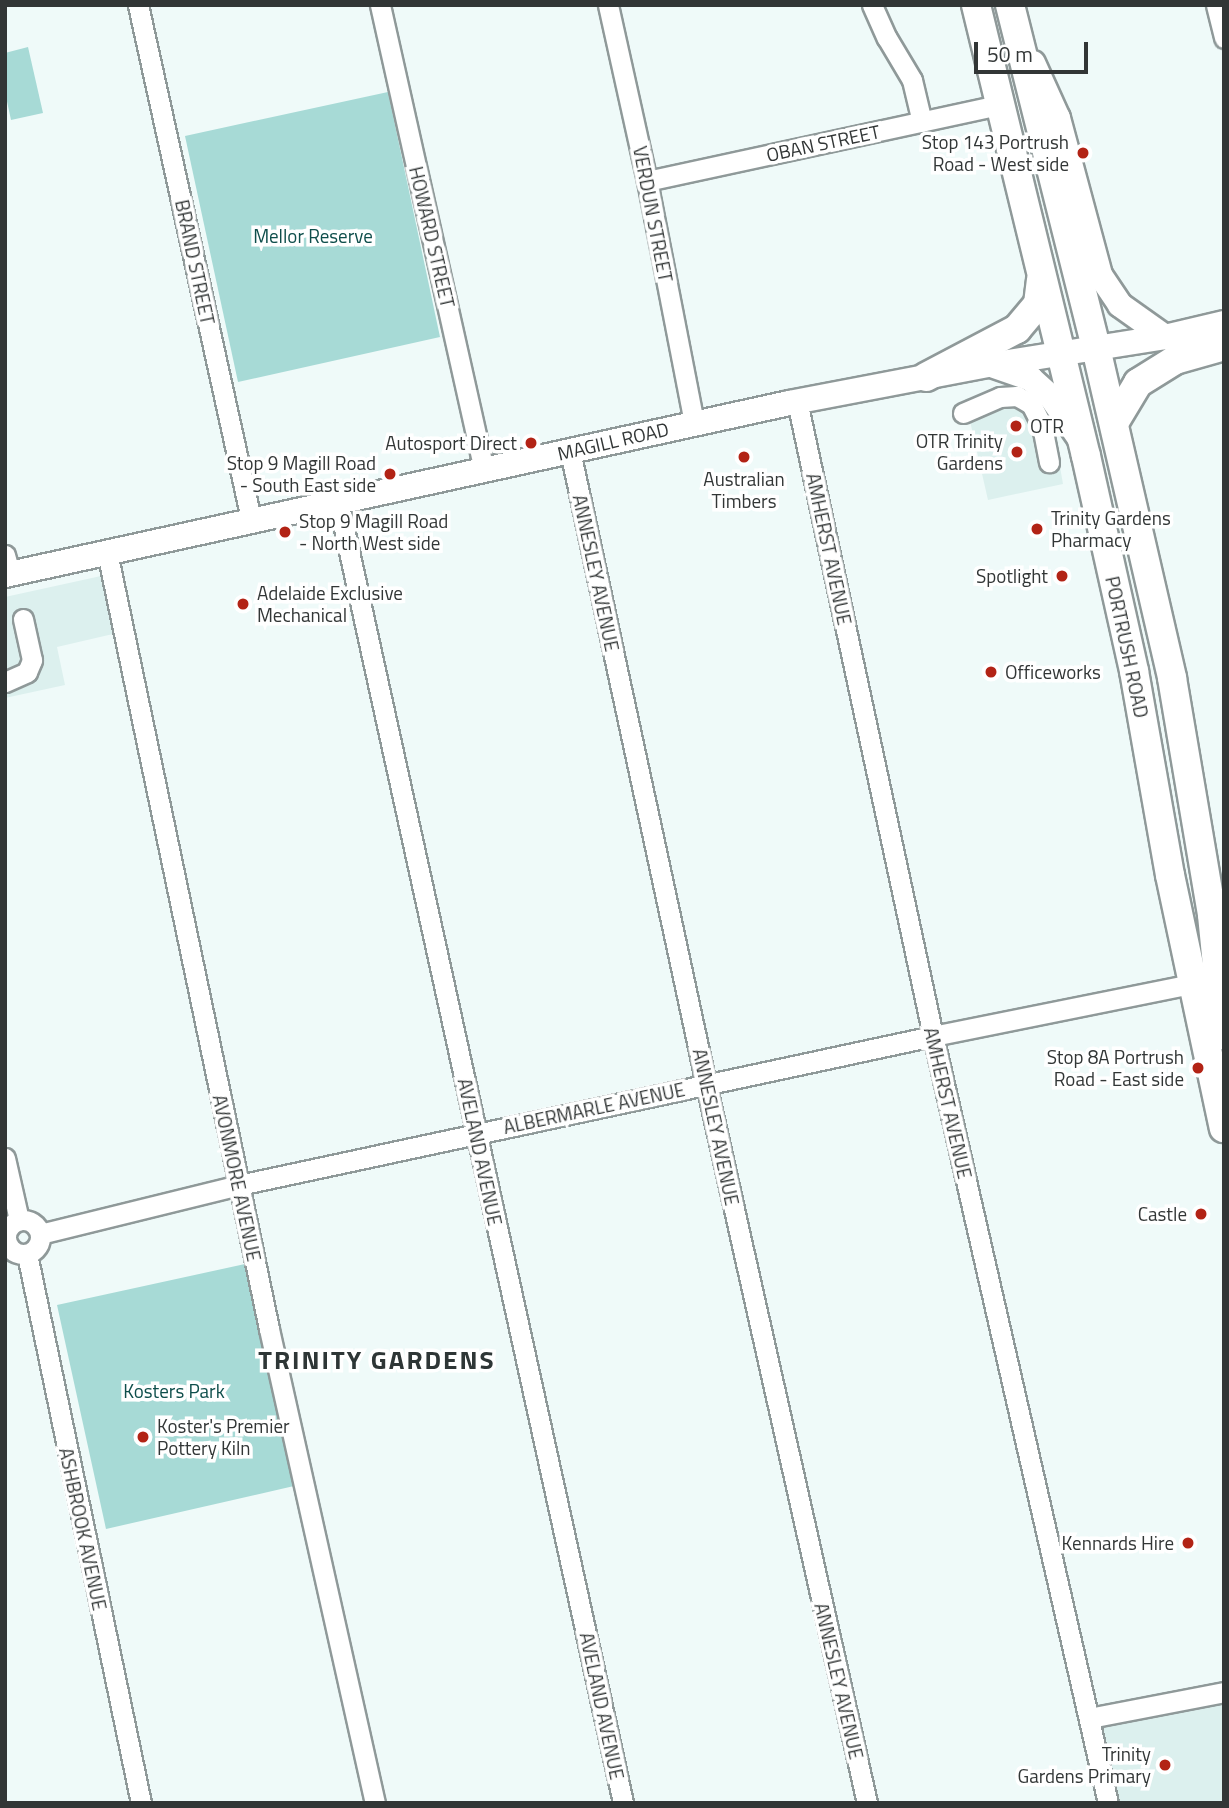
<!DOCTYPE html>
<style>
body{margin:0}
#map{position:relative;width:1229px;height:1808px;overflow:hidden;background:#effaf9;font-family:"Titillium Web",sans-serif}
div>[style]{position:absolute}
.built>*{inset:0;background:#dcf0ee}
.green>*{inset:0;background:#a7dad6}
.roads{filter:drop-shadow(2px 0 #8f9999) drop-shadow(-2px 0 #8f9999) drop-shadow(0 2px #8f9999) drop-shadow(0 -2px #8f9999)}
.minor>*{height:19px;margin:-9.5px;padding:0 9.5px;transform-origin:9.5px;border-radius:9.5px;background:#fff}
.minor>.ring{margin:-9.5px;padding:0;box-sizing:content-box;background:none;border:19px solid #fff;border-radius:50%}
.major>*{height:24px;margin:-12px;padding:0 12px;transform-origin:12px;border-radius:12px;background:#fff}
.highway>*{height:28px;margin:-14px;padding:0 14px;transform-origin:14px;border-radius:14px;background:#fff}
.dots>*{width:19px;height:19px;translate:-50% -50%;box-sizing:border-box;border:4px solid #fff;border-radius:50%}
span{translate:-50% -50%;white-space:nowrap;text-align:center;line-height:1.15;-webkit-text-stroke:7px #fff;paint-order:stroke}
.poi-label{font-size:19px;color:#323636}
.right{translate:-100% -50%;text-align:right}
.left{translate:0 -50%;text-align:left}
.street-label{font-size:19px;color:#323636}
.park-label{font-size:19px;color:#0e4e4b}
.district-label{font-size:26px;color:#2e3636;font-weight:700;letter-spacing:2px}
.frame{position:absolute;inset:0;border:7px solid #323636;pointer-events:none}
.scale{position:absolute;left:974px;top:42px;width:114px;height:32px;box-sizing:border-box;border:4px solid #323636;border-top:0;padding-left:9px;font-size:21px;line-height:24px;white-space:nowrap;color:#323636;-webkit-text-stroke:5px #fff;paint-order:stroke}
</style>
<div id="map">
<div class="built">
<div style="clip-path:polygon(1023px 390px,1042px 405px,1052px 421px,1063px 484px,988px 500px,965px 399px)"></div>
<div style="clip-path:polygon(101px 576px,113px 634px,57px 647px,65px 685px,5px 698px,5px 597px)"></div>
<div style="clip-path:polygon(1224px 1702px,1224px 1803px,1115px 1803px,1099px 1727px)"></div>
</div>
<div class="green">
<div style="clip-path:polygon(28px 47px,43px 113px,11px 120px,5px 92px,5px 53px)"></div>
<div style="clip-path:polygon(388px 92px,440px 337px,238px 382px,185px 136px)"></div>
<div style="clip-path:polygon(245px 1264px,294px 1486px,106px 1529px,57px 1305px)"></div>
</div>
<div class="roads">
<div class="minor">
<div style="left:138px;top:5px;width:526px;rotate:77.6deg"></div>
<div style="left:380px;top:5px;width:476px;rotate:77.4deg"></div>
<div style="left:608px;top:5px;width:180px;rotate:77.5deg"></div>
<div style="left:647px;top:181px;width:247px;rotate:79deg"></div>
<div style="left:872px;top:5px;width:36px;rotate:66deg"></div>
<div style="left:887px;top:38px;width:49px;rotate:59.2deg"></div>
<div style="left:912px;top:80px;width:43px;rotate:76.6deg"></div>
<div style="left:1216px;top:5px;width:34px;rotate:76deg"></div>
<div style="left:647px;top:181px;width:359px;rotate:-12.2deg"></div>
<div style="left:797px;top:401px;width:649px;rotate:77.91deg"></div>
<div style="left:933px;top:1036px;width:787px;rotate:77.15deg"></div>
<div style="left:963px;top:413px;width:40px;rotate:-23.4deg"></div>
<div style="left:1000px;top:397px;width:17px;rotate:-3deg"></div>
<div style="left:1017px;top:396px;width:16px;rotate:30deg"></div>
<div style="left:1031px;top:404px;width:25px;rotate:63deg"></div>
<div style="left:1042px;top:426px;width:37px;rotate:79deg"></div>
<div style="left:570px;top:451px;width:647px;rotate:77.87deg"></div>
<div style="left:706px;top:1084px;width:737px;rotate:77.38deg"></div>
<div style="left:338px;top:501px;width:1333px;rotate:77.65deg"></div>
<div style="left:107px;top:552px;width:794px;rotate:78.22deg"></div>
<div style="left:269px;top:1329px;width:486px;rotate:77.4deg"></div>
<div style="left:5px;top:555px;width:20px;rotate:75deg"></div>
<div style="left:5px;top:682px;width:24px;rotate:-24deg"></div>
<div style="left:27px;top:672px;width:13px;rotate:-67deg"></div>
<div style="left:32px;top:660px;width:42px;rotate:-102.4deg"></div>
<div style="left:5px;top:1158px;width:64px;rotate:77.3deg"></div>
<div class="ring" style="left:6px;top:1220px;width:15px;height:15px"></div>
<div style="left:40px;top:1234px;width:205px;rotate:-13.8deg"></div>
<div style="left:239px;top:1185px;width:710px;rotate:-12.12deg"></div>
<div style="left:933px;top:1036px;width:264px;rotate:-11.4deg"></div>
<div style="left:27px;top:1254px;width:561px;rotate:78.27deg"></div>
<div style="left:1089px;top:1718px;width:137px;rotate:-10.9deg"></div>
</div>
<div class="major">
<div style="left:1033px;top:63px;width:60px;rotate:65.6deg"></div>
<div style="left:1058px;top:118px;width:163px;rotate:75deg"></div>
<div style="left:1100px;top:275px;width:36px;rotate:56deg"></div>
<div style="left:1120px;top:305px;width:55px;rotate:35.4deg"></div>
<div style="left:994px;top:366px;width:39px;rotate:19deg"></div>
<div style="left:1031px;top:379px;width:27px;rotate:42deg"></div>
<div style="left:1051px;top:397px;width:51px;rotate:55.4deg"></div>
<div style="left:5px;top:575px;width:803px;rotate:-12.37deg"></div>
<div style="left:789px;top:403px;width:204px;rotate:-10.8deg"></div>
<div style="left:989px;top:365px;width:178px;rotate:-9deg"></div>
<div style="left:1165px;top:337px;width:61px;rotate:-13.3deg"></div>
</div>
<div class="highway">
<div style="left:976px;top:5px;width:464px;rotate:76.3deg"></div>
<div style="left:1086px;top:456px;width:220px;rotate:77.4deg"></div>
<div style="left:1134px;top:671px;width:207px;rotate:80deg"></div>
<div style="left:1170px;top:875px;width:259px;rotate:78deg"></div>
<div style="left:1010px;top:5px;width:354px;rotate:75.9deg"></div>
<div style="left:1096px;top:348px;width:339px;rotate:77deg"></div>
<div style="left:1172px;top:678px;width:240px;rotate:80.4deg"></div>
<div style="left:1212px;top:915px;width:121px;rotate:84.3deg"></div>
<div style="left:926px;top:377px;width:103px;rotate:-27.8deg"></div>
<div style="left:1017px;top:329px;width:33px;rotate:-50deg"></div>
<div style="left:1038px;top:304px;width:24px;rotate:-83deg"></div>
<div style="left:1114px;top:423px;width:47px;rotate:-59deg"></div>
<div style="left:1138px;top:383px;width:44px;rotate:-31.9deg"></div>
<div style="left:1175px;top:360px;width:51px;rotate:-15.9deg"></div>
</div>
</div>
<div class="dots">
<div style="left:1083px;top:153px;background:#b22315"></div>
<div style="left:1016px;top:426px;background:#b22315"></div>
<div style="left:531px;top:443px;background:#b22315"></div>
<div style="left:1017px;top:452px;background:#b22315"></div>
<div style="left:744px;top:457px;background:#b22315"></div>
<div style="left:390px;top:474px;background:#b22315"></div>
<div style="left:1037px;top:529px;background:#b22315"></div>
<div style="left:285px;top:532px;background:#b22315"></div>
<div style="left:1062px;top:576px;background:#b22315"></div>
<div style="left:243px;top:604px;background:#b22315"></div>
<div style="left:991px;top:672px;background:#b22315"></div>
<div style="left:1198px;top:1068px;background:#b22315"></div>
<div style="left:1201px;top:1214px;background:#b22315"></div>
<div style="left:143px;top:1437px;background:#b22315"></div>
<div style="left:1188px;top:1543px;background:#b22315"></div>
<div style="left:1165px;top:1765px;background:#b22315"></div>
</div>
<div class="poi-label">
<span class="right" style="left:1069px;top:153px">Stop 143 Portrush<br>Road - West side</span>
<span class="left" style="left:1030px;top:426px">OTR</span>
<span class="right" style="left:1003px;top:452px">OTR Trinity<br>Gardens</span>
<span class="right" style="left:517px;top:443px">Autosport Direct</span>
<span class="right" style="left:376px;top:474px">Stop 9 Magill Road<br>- South East side</span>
<span style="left:744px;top:490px">Australian<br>Timbers</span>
<span class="left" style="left:1051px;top:529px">Trinity Gardens<br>Pharmacy</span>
<span class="left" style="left:299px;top:532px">Stop 9 Magill Road<br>- North West side</span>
<span class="right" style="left:1048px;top:576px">Spotlight</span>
<span class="left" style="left:257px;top:604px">Adelaide Exclusive<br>Mechanical</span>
<span class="left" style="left:1005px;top:672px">Officeworks</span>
<span class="right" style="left:1184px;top:1068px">Stop 8A Portrush<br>Road - East side</span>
<span class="right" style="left:1187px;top:1214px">Castle</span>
<span class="left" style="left:157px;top:1437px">Koster's Premier<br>Pottery Kiln</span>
<span class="right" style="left:1174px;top:1543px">Kennards Hire</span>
<span class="right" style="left:1151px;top:1765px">Trinity<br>Gardens Primary</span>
</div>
<div class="street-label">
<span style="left:823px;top:143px;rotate:-12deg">OBAN STREET</span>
<span style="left:653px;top:214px;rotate:79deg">VERDUN STREET</span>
<span style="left:432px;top:237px;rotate:77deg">HOWARD STREET</span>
<span style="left:195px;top:262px;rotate:78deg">BRAND STREET</span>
<span style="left:613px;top:441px;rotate:-13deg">MAGILL ROAD</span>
<span style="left:829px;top:549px;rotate:78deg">AMHERST AVENUE</span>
<span style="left:596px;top:573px;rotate:78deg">ANNESLEY AVENUE</span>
<span style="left:1127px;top:647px;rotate:78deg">PORTRUSH ROAD</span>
<span style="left:948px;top:1103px;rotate:77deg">AMHERST AVENUE</span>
<span style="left:594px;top:1108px;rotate:-12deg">ALBERMARLE AVENUE</span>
<span style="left:716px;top:1127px;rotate:78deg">ANNESLEY AVENUE</span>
<span style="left:480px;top:1152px;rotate:78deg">AVELAND AVENUE</span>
<span style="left:237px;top:1178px;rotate:78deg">AVONMORE AVENUE</span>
<span style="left:83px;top:1529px;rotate:78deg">ASHBROOK AVENUE</span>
<span style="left:839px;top:1681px;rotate:77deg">ANNESLEY AVENUE</span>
<span style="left:602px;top:1706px;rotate:78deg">AVELAND AVENUE</span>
</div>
<div class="park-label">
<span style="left:313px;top:236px">Mellor Reserve</span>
<span style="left:174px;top:1391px">Kosters Park</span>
</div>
<div class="district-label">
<span style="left:377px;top:1360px">TRINITY GARDENS</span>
</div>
<div class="frame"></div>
<div class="scale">50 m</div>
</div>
